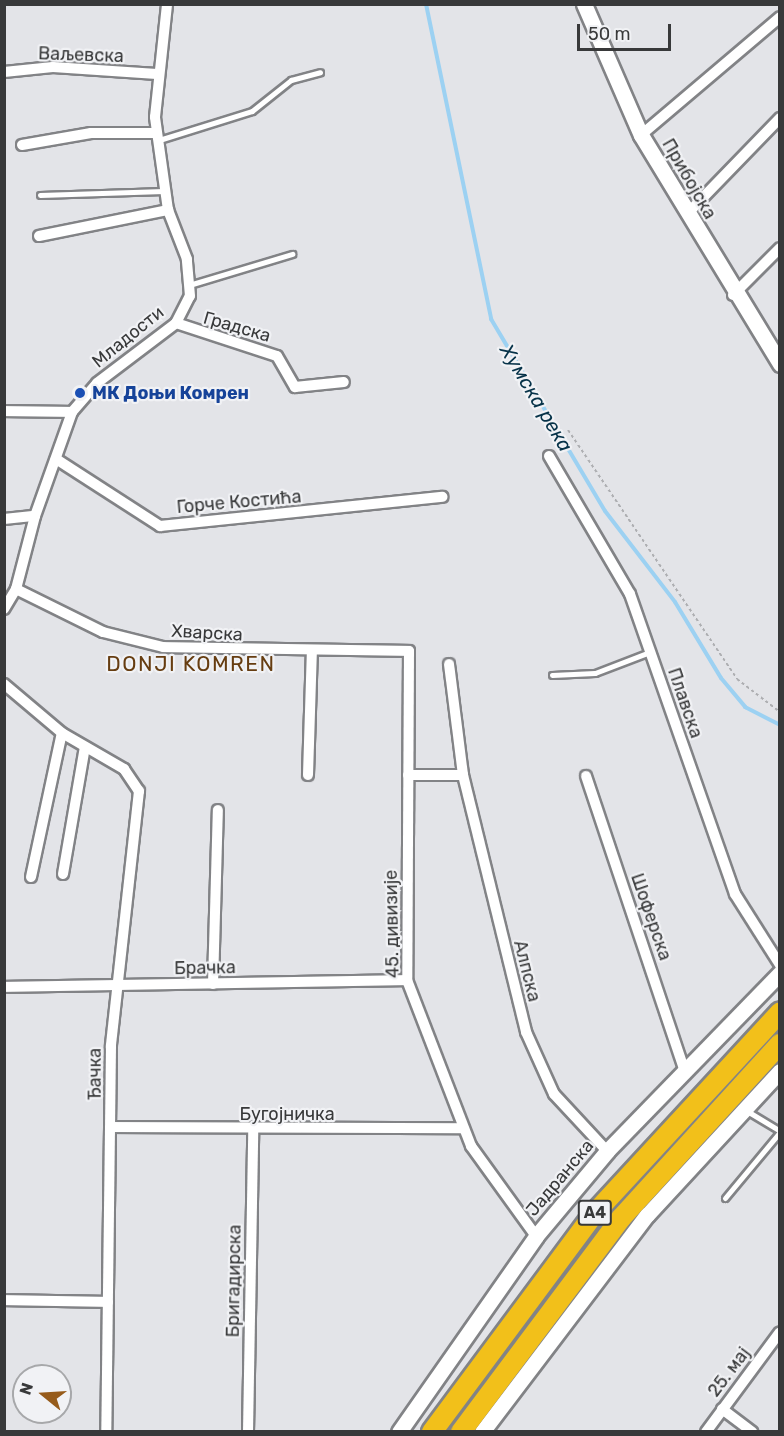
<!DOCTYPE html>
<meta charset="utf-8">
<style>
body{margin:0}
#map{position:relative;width:784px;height:1436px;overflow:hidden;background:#e3e4e8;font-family:Rubik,sans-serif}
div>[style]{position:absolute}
.stream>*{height:4px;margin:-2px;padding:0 2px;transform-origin:2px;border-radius:2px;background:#9cd1f2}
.path>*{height:2px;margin-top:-1px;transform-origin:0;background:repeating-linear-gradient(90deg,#adaeb1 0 3px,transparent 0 6px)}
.roads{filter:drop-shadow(2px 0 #828386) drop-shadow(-2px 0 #828386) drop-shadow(0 2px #828386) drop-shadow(0 -2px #828386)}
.lane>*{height:5px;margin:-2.5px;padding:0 2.5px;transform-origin:2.5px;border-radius:2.5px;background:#fff}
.street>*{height:10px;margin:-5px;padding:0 5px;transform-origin:5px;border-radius:5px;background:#fff}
.secondary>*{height:15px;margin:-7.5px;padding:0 7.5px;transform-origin:7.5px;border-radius:7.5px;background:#fff}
.highway>*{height:20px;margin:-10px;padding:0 10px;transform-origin:10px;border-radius:10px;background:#f2c01a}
.dots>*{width:16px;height:16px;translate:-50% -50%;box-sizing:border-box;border:3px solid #f1f2f5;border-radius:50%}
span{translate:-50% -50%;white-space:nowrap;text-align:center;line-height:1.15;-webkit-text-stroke:4.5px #f1f2f5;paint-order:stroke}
.shield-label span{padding:2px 4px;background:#f1f2f5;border:2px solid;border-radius:4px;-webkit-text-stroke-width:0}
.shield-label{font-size:16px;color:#38393a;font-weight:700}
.street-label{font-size:18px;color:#38393a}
.transit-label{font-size:18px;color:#164399;font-weight:700}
.left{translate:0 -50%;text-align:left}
.water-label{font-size:20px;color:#073349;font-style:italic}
.quarter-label{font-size:21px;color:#663d11;letter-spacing:1.5px}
.frame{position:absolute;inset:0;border:6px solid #38393a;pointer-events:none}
.north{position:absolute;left:12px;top:1364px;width:60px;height:60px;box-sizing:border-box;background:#f1f2f5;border:2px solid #a7a8aa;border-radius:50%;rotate:288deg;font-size:16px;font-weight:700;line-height:24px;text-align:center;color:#38393a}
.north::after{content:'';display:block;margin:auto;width:21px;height:27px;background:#965b1a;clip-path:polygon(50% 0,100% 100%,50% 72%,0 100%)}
.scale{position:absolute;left:577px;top:24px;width:94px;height:27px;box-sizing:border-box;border:3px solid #38393a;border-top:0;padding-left:8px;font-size:18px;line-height:21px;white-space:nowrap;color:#38393a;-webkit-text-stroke:4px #f1f2f5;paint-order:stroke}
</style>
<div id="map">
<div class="stream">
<div style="left:426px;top:4px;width:322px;rotate:78.3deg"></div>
<div style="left:491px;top:319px;width:223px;rotate:59.3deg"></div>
<div style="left:605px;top:511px;width:115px;rotate:52.4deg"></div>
<div style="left:675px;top:602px;width:89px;rotate:58.8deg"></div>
<div style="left:721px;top:678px;width:38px;rotate:50deg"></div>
<div style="left:745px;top:707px;width:39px;rotate:27deg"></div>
</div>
<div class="path">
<div style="left:568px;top:430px;width:301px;rotate:55.8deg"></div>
<div style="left:737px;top:679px;width:54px;rotate:37.5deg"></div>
</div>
<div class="roads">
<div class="lane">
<div style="left:159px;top:140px;width:97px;rotate:-17.3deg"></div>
<div style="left:252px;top:111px;width:50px;rotate:-38.5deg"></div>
<div style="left:291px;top:80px;width:30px;rotate:-15deg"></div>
<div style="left:40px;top:195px;width:124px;rotate:-1.8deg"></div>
<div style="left:189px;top:285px;width:108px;rotate:-16.8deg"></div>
<div style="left:552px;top:675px;width:43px;rotate:-2.7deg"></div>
<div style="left:595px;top:673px;width:59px;rotate:-20.9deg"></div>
<div style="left:747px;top:1111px;width:39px;rotate:31deg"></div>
<div style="left:725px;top:1198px;width:86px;rotate:-50.2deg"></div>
</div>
<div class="street">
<div style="left:4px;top:72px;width:49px;rotate:-5.8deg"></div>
<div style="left:53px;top:67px;width:104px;rotate:3.9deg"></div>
<div style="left:641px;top:135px;width:182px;rotate:-40.3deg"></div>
<div style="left:22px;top:145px;width:70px;rotate:-9.9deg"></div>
<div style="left:91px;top:133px;width:65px"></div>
<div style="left:687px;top:214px;width:134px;rotate:-45.9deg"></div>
<div style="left:39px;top:236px;width:132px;rotate:-11.4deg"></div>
<div style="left:733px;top:295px;width:66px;rotate:-45deg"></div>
<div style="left:176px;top:323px;width:106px;rotate:18.1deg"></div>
<div style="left:277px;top:356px;width:36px;rotate:60deg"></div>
<div style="left:295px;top:387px;width:49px;rotate:-5.8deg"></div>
<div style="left:4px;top:411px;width:68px;rotate:0.8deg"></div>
<div style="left:549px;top:456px;width:160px;rotate:59.6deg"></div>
<div style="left:630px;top:594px;width:318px;rotate:70.7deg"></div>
<div style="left:735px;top:894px;width:84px;rotate:57.6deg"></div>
<div style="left:56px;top:459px;width:124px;rotate:32.8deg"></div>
<div style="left:160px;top:526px;width:284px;rotate:-5.9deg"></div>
<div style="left:4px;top:519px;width:31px;rotate:-6deg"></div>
<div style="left:16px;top:589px;width:97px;rotate:26.3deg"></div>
<div style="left:103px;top:632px;width:62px;rotate:14deg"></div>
<div style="left:163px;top:647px;width:246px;rotate:0.9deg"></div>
<div style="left:409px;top:651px;width:329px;rotate:90.3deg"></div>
<div style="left:407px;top:980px;width:178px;rotate:68.9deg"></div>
<div style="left:471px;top:1146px;width:111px;rotate:54.2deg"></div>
<div style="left:4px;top:609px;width:23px;rotate:-59deg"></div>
<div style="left:16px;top:589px;width:75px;rotate:-75.4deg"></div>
<div style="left:35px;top:516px;width:110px;rotate:-70.4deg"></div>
<div style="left:72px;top:412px;width:38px;rotate:-49deg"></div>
<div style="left:97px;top:383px;width:99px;rotate:-37.2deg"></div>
<div style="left:176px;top:323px;width:30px;rotate:-63deg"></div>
<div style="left:190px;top:296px;width:37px;rotate:-95deg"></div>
<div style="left:187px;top:259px;width:53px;rotate:-111.2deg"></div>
<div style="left:168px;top:210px;width:94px;rotate:-98deg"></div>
<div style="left:155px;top:117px;width:114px;rotate:-83.9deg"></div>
<div style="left:449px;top:664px;width:112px;rotate:82.8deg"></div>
<div style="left:463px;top:775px;width:265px;rotate:76.2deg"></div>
<div style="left:526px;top:1032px;width:68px;rotate:65.7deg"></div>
<div style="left:554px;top:1094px;width:78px;rotate:47.1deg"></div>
<div style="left:4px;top:684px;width:76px;rotate:40.2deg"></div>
<div style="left:62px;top:733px;width:72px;rotate:30.1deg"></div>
<div style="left:124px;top:769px;width:27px;rotate:56deg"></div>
<div style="left:139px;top:791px;width:257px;rotate:96.3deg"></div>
<div style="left:111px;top:1046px;width:386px;rotate:90.7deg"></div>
<div style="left:308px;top:775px;width:124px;rotate:-88.2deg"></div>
<div style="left:408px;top:775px;width:55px"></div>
<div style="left:586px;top:776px;width:309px;rotate:71.5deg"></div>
<div style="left:63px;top:874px;width:129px;rotate:-80.2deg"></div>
<div style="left:31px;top:877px;width:147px;rotate:-77.9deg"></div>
<div style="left:213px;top:984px;width:174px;rotate:-88.4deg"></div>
<div style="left:4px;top:987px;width:403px;rotate:-1deg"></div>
<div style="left:111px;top:1127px;width:352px;rotate:0.2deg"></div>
<div style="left:4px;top:1300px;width:104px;rotate:1.1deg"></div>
<div style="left:722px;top:1409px;width:38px;rotate:37deg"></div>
<div style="left:248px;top:1432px;width:301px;rotate:-89deg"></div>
<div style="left:706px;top:1432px;width:124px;rotate:-53.5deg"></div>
</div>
<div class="secondary">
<div style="left:584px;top:4px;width:143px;rotate:66.5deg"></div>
<div style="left:641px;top:135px;width:268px;rotate:58.7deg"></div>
<div style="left:399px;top:1432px;width:239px;rotate:-55deg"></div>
<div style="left:536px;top:1236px;width:111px;rotate:-50.1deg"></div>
<div style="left:607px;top:1151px;width:248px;rotate:-45.8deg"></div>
<div style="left:482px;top:1432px;width:273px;rotate:-52.8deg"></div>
<div style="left:647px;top:1215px;width:196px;rotate:-47.3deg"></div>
</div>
<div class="highway">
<div style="left:432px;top:1432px;width:270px;rotate:-53.4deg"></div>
<div style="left:593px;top:1215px;width:276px;rotate:-47.3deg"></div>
<div style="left:461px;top:1432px;width:267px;rotate:-53.2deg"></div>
<div style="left:621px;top:1218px;width:236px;rotate:-47.6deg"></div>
</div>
</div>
<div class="dots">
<div style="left:80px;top:393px;background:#1a4fb4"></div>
</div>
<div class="shield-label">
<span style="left:595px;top:1213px">A4</span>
</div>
<div class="street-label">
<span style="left:81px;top:55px;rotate:2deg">Ваљевска</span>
<span style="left:689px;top:179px;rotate:60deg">Прибојска</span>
<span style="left:237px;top:327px;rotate:16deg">Градска</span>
<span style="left:128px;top:337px;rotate:-39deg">Младости</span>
<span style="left:239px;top:502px;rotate:-5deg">Горче Костића</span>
<span style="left:207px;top:633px;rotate:3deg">Хварска</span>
<span style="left:685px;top:703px;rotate:71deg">Плавска</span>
<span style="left:651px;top:917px;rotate:71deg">Шоферска</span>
<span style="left:392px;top:924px;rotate:-91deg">45. дивизије</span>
<span style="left:205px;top:968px;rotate:-1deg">Брачка</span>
<span style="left:527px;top:971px;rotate:76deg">Алпска</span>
<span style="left:95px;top:1074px;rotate:-90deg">Ђачка</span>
<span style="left:287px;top:1114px">Бугојничка</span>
<span style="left:560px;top:1178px;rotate:-50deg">Јадранска</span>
<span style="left:234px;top:1281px;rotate:-89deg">Бригадирска</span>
<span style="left:729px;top:1372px;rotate:-53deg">25. мај</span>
</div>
<div class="transit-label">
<span class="left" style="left:92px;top:393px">МК Доњи Комрен</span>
</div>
<div class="water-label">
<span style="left:536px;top:398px;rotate:59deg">Хумска река</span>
</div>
<div class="quarter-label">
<span style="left:191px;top:664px">DONJI KOMREN</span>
</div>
<div class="frame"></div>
<div class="north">N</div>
<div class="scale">50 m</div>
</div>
